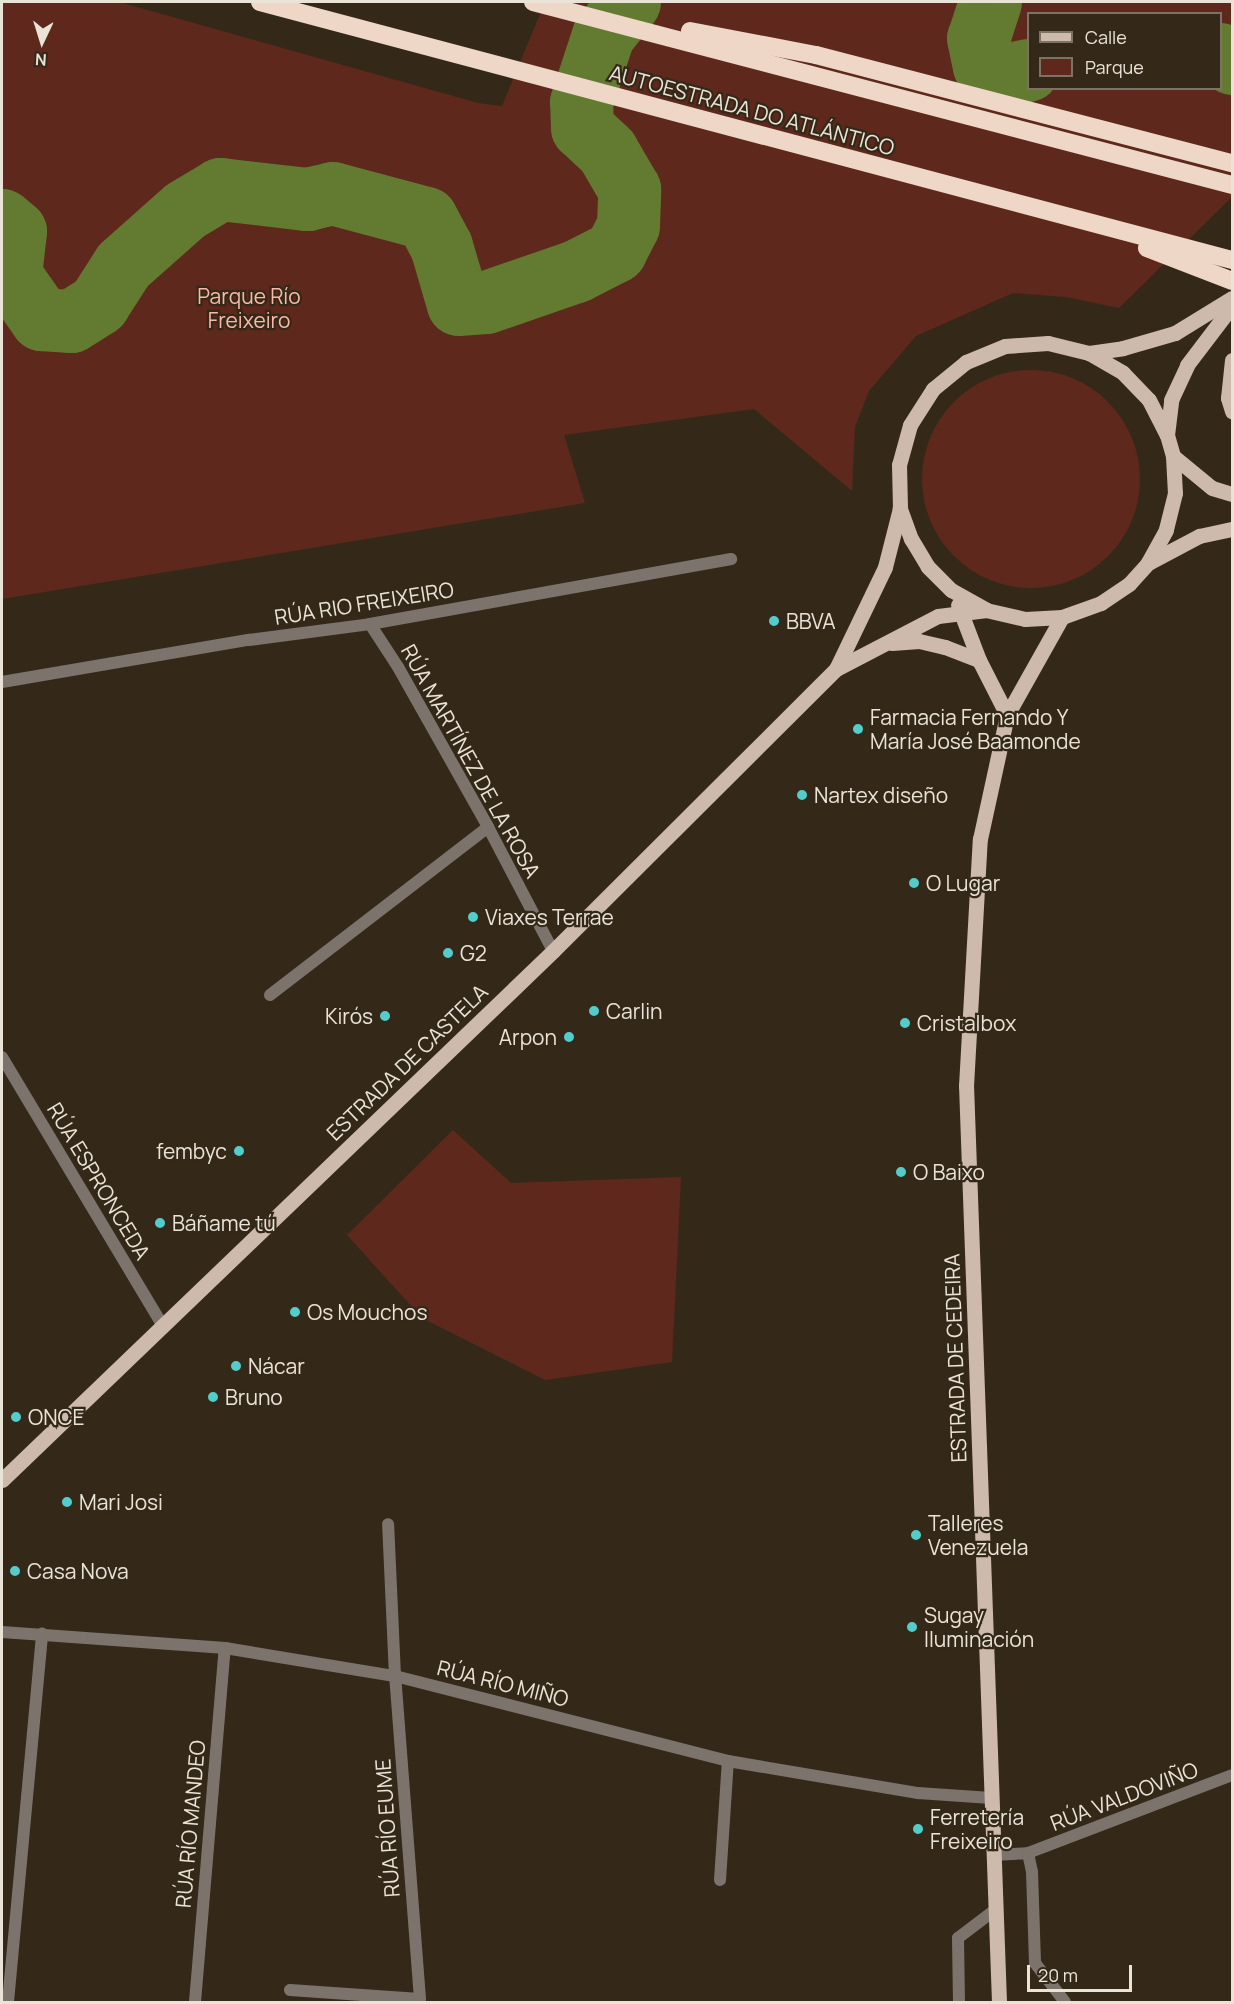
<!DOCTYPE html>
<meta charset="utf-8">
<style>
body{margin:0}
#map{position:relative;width:1234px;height:2004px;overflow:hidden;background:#342918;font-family:Manrope,sans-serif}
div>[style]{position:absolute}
.green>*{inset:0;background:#5e281c}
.round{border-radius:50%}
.river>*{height:63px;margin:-31.5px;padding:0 31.5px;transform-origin:31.5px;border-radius:31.5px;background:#627b31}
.minor>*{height:12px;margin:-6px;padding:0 6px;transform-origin:6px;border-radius:6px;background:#7c736c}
.primary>*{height:15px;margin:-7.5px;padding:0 7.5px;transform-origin:7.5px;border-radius:7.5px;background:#cdbaad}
.motorway>*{height:18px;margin:-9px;padding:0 9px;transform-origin:9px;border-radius:9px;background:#eed7c7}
.dots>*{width:16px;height:16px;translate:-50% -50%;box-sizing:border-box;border:3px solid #342918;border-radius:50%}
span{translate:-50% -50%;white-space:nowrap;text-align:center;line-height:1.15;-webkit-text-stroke:4.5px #342918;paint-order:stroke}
.street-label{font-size:21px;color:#eae3d8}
.park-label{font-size:21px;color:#fab8a8}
.poi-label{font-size:21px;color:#eae3d8}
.left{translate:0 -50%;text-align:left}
.right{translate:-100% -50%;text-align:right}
.frame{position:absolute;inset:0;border:3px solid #eae3d8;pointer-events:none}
.legend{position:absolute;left:1027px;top:12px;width:195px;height:78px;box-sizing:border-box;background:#342918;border:2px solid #7d7365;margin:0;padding:8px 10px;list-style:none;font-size:18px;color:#eae3d8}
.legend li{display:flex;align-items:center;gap:12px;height:30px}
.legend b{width:30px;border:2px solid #7d7365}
.north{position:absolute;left:12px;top:12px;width:60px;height:60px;-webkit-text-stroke:4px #342918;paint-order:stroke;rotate:184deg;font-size:16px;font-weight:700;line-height:24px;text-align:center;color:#eae3d8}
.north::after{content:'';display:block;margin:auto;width:21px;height:27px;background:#eae3d8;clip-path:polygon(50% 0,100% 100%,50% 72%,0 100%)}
.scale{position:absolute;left:1027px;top:1965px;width:105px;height:27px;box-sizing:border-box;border:3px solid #eae3d8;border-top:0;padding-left:8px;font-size:18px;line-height:21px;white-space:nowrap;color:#eae3d8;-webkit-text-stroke:4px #342918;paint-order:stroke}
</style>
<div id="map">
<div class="green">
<div style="clip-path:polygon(evenodd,2px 2px,119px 2px,478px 103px,502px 106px,545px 2px,1232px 2px,1232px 197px,1119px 308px,1066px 297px,1013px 293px,916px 336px,869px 391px,855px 427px,852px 491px,754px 409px,564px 435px,585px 503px,2px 599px,2px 2px,1028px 14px,1220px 14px,1220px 88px,1028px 88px,1028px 14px)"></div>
<div class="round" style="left:922px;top:370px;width:218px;height:218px"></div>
<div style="clip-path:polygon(453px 1130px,511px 1183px,681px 1177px,672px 1362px,545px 1380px,422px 1318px,347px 1235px)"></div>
</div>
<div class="river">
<div style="left:990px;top:2px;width:38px;rotate:108deg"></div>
<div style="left:978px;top:38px;width:29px;rotate:78deg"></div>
<div style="left:984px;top:66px;width:26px;rotate:18deg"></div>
<div style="left:1009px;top:74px;width:19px;rotate:-12deg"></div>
<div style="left:1220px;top:54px;width:15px;rotate:37deg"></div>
<div style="left:2px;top:220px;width:17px;rotate:40deg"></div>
<div style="left:15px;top:231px;width:44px;rotate:96.5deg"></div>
<div style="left:10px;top:275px;width:54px;rotate:54.8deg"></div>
<div style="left:41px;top:319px;width:30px;rotate:4deg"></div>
<div style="left:71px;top:321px;width:32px;rotate:-32deg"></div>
<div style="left:98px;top:304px;width:46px;rotate:-57.3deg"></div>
<div style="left:123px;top:265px;width:83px;rotate:-41.6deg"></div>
<div style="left:185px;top:210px;width:41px;rotate:-31deg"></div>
<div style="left:220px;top:189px;width:88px;rotate:6.6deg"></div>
<div style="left:307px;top:199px;width:26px;rotate:-13deg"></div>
<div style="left:332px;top:193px;width:97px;rotate:14.9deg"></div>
<div style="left:426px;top:218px;width:32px;rotate:62deg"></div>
<div style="left:441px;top:246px;width:60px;rotate:73.7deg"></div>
<div style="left:458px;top:304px;width:28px;rotate:-4deg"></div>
<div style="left:486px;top:302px;width:95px;rotate:-19deg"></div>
<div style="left:576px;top:271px;width:44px;rotate:-27.1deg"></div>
<div style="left:615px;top:251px;width:28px;rotate:-63deg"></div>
<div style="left:628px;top:226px;width:37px;rotate:-88deg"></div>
<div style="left:629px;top:189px;width:44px;rotate:-120.1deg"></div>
<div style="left:607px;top:151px;width:34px;rotate:-137deg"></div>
<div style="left:582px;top:128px;width:26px;rotate:-92deg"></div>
<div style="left:581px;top:102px;width:71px;rotate:-71.8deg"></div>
<div style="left:603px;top:35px;width:42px;rotate:-51.8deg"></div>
</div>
<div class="minor">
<div style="left:370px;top:624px;width:51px;rotate:56.9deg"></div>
<div style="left:398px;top:667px;width:184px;rotate:60.6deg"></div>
<div style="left:488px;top:827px;width:140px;rotate:62.3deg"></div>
<div style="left:2px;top:682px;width:251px;rotate:-9.7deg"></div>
<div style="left:249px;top:640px;width:122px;rotate:-7.5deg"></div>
<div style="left:370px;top:624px;width:367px;rotate:-10.2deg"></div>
<div style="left:270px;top:995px;width:275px;rotate:-37.6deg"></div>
<div style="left:2px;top:1057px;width:313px;rotate:59.1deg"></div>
<div style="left:2px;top:1632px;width:224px;rotate:4.1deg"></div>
<div style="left:225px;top:1648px;width:172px;rotate:9.4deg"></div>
<div style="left:395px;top:1676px;width:344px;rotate:14.3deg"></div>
<div style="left:728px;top:1761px;width:193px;rotate:9.6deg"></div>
<div style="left:918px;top:1793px;width:73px;rotate:3.9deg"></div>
<div style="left:1028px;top:1853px;width:19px;rotate:78deg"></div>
<div style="left:1032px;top:1872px;width:91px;rotate:88.1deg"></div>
<div style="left:1035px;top:1963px;width:49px;rotate:52.4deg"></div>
<div style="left:993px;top:1855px;width:35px;rotate:-3deg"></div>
<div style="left:1028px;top:1853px;width:218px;rotate:-20.9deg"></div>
<div style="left:720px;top:1880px;width:119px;rotate:-86.2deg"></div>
<div style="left:290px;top:1990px;width:130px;rotate:4deg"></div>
<div style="left:420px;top:1999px;width:324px;rotate:-94.4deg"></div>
<div style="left:395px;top:1676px;width:152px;rotate:-92.6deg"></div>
<div style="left:8px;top:2002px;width:370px;rotate:-84.7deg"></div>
<div style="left:195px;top:2002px;width:355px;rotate:-85.2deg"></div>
<div style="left:959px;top:2002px;width:64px;rotate:-90.9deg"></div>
<div style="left:958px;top:1938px;width:48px;rotate:-37.3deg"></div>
</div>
<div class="primary">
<div style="left:1089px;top:353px;width:34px;rotate:-8deg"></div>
<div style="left:1123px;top:348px;width:54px;rotate:-16.1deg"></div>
<div style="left:1175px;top:333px;width:67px;rotate:-31.6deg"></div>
<div style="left:1232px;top:360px;width:38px;rotate:96deg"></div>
<div style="left:1228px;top:398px;width:14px;rotate:73deg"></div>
<div style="left:1167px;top:435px;width:35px;rotate:-83deg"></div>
<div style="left:1171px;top:400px;width:38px;rotate:-65deg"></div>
<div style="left:1187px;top:365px;width:74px;rotate:-52.7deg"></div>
<div style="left:1173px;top:456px;width:37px;rotate:87deg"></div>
<div style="left:1175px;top:493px;width:38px;rotate:104deg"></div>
<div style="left:1166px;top:530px;width:38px;rotate:119deg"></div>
<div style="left:1148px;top:563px;width:28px;rotate:132deg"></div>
<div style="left:1129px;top:584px;width:34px;rotate:146deg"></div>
<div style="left:1101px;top:603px;width:41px;rotate:160.3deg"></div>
<div style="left:1062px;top:617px;width:37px;rotate:177deg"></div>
<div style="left:1025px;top:619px;width:39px;rotate:-167deg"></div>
<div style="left:987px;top:610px;width:41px;rotate:-150.9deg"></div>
<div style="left:951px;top:590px;width:33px;rotate:-135deg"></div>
<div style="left:928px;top:567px;width:33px;rotate:-121deg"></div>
<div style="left:911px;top:539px;width:33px;rotate:-110deg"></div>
<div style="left:900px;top:508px;width:43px;rotate:-91.3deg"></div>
<div style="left:899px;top:465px;width:41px;rotate:-74.6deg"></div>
<div style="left:910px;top:425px;width:43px;rotate:-57.4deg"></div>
<div style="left:933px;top:389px;width:43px;rotate:-39.3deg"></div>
<div style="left:966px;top:362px;width:42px;rotate:-22.3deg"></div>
<div style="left:1005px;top:346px;width:43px;rotate:-4deg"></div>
<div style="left:1048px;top:343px;width:42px;rotate:13.7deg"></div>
<div style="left:1089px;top:353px;width:39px;rotate:30deg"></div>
<div style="left:1123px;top:373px;width:37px;rotate:46deg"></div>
<div style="left:1149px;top:400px;width:39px;rotate:63deg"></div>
<div style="left:1167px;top:435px;width:22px;rotate:74deg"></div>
<div style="left:1173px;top:456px;width:50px;rotate:39.4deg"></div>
<div style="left:1212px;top:488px;width:21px;rotate:17deg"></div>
<div style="left:1148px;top:563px;width:58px;rotate:-27.9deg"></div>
<div style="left:1199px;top:536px;width:34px;rotate:-12deg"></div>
<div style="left:958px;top:605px;width:59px;rotate:69.1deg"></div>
<div style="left:979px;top:660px;width:62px;rotate:63deg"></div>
<div style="left:892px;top:643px;width:27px;rotate:-4deg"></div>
<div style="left:919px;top:641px;width:27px;rotate:13deg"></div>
<div style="left:945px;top:647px;width:36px;rotate:21deg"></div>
<div style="left:836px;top:669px;width:113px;rotate:-64.3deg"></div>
<div style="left:885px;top:567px;width:61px;rotate:-75.7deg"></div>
<div style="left:2px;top:1480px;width:764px;rotate:-43.83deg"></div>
<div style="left:553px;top:951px;width:400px;rotate:-44.9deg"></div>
<div style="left:836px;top:669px;width:115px;rotate:-27.5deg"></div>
<div style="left:938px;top:616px;width:49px;rotate:-7deg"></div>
<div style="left:999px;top:2002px;width:917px;rotate:-92.06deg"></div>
<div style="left:966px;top:1086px;width:247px;rotate:-86.8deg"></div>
<div style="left:980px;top:839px;width:127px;rotate:-77.7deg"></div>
<div style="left:1007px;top:715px;width:112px;rotate:-60.7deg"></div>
</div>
<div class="motorway">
<div style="left:260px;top:2px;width:1006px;rotate:14.87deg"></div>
<div style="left:533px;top:2px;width:723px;rotate:14.67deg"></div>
<div style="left:690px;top:31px;width:128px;rotate:10.8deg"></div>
<div style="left:816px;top:55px;width:430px;rotate:14.6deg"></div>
<div style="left:1147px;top:248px;width:91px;rotate:21.2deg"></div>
</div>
<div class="dots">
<div style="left:774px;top:621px;background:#53cdcb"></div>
<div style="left:858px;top:729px;background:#53cdcb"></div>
<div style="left:802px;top:795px;background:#53cdcb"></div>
<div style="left:914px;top:883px;background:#53cdcb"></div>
<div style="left:473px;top:917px;background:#53cdcb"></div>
<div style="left:448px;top:953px;background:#53cdcb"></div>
<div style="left:594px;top:1011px;background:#53cdcb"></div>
<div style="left:385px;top:1016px;background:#53cdcb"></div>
<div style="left:905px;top:1023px;background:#53cdcb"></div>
<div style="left:569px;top:1037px;background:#53cdcb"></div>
<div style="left:239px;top:1151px;background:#53cdcb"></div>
<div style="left:901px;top:1172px;background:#53cdcb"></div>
<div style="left:160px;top:1223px;background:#53cdcb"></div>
<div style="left:295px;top:1312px;background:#53cdcb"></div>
<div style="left:236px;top:1366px;background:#53cdcb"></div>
<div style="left:213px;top:1397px;background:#53cdcb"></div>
<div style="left:16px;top:1417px;background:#53cdcb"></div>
<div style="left:67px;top:1502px;background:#53cdcb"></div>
<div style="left:916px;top:1535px;background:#53cdcb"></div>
<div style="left:15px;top:1571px;background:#53cdcb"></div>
<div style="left:912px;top:1627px;background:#53cdcb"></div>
<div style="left:918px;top:1829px;background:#53cdcb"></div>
</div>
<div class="street-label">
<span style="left:752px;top:110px;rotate:15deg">AUTOESTRADA DO ATLÁNTICO</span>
<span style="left:364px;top:603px;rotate:-9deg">RÚA RIO FREIXEIRO</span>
<span style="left:471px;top:761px;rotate:61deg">RÚA MARTÍNEZ DE LA ROSA</span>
<span style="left:407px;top:1062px;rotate:-44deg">ESTRADA DE CASTELA</span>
<span style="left:99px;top:1181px;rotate:59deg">RÚA ESPRONCEDA</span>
<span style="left:955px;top:1358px;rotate:-92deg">ESTRADA DE CEDEIRA</span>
<span style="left:503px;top:1683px;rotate:14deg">RÚA RÍO MIÑO</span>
<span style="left:1124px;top:1796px;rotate:-21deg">RÚA VALDOVIÑO</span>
<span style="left:190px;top:1824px;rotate:-85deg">RÚA RÍO MANDEO</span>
<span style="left:387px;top:1828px;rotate:-94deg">RÚA RÍO EUME</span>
</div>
<div class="park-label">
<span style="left:249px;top:308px">Parque Río<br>Freixeiro</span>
</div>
<div class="poi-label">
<span class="left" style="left:786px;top:621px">BBVA</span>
<span class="left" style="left:870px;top:729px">Farmacia Fernando Y<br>María José Baamonde</span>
<span class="left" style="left:814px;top:795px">Nartex diseño</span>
<span class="left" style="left:926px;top:883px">O Lugar</span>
<span class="left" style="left:485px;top:917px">Viaxes Terrae</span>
<span class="left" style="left:460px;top:953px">G2</span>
<span class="left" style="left:606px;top:1011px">Carlin</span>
<span class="right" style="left:373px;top:1016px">Kirós</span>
<span class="left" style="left:917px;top:1023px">Cristalbox</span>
<span class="right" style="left:557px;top:1037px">Arpon</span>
<span class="right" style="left:227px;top:1151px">fembyc</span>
<span class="left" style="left:913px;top:1172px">O Baixo</span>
<span class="left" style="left:172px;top:1223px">Báñame tú</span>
<span class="left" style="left:307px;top:1312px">Os Mouchos</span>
<span class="left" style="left:248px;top:1366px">Nácar</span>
<span class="left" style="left:225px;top:1397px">Bruno</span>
<span class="left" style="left:28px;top:1417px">ONCE</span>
<span class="left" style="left:79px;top:1502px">Mari Josi</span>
<span class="left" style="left:928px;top:1535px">Talleres<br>Venezuela</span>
<span class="left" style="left:27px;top:1571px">Casa Nova</span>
<span class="left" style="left:924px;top:1627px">Sugay<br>Iluminación</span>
<span class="left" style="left:930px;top:1829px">Ferretería<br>Freixeiro</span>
</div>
<div class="frame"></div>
<ul class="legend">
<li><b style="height:8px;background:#cdbaad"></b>Calle</li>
<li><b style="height:16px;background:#5e281c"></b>Parque</li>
</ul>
<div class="north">N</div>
<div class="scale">20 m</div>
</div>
